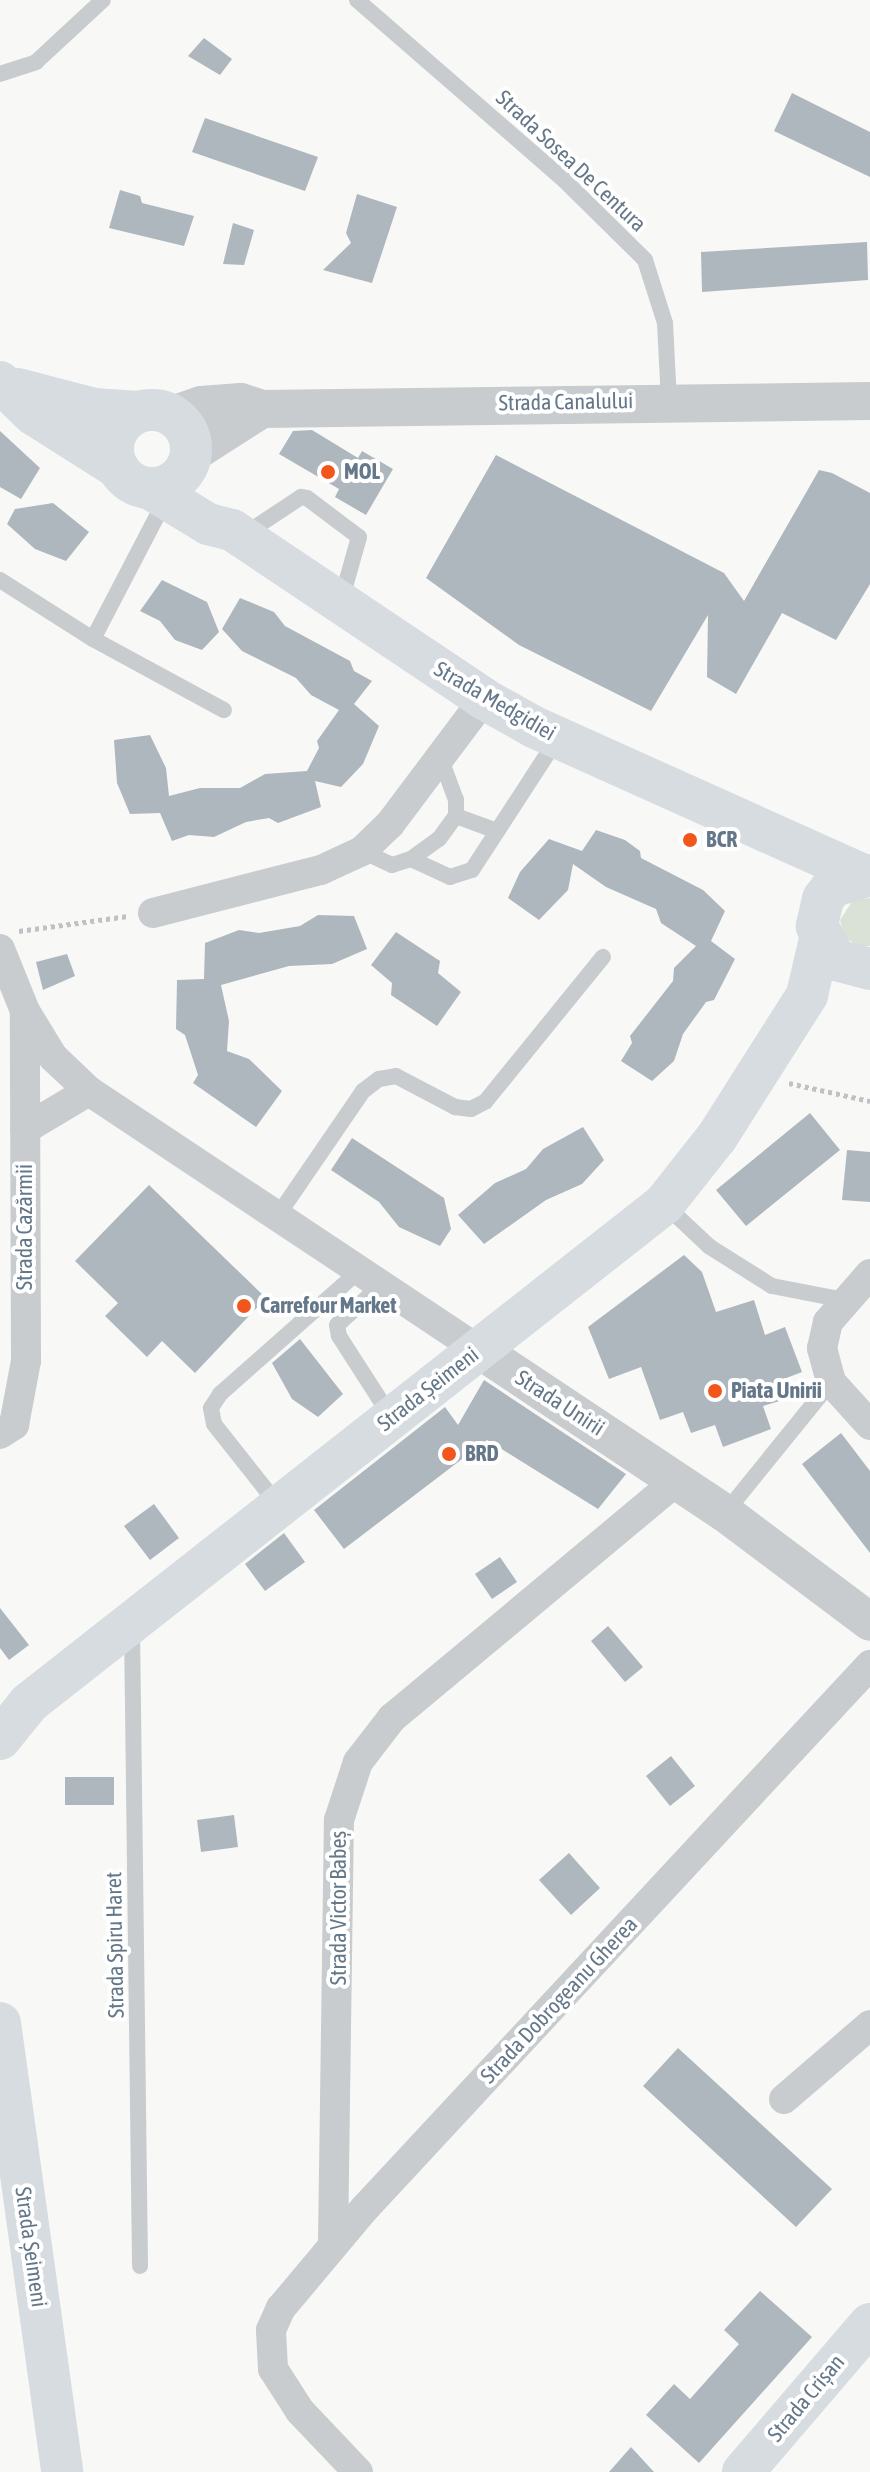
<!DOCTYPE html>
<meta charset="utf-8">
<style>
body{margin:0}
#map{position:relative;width:870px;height:2472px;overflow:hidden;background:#f8f9f6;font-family:"Asap Condensed",sans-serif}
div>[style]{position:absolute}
.green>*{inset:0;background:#dae1d6}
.building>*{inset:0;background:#aeb7bd}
.path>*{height:5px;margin-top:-2.5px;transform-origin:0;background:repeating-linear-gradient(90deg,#bfc2c4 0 4px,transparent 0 8px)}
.service>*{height:16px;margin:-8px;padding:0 8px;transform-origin:8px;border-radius:8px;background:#c8cccf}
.minor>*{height:30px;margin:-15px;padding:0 15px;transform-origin:15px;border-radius:15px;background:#c8cccf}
.tertiary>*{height:38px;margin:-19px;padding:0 19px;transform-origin:19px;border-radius:19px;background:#c8cccf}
.secondary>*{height:42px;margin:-21px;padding:0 21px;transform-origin:21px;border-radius:21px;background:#d6dce0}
.secondary>.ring{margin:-21px;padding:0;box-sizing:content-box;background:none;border:42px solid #d6dce0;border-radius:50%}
.dots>*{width:22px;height:22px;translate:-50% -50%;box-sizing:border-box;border:4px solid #fff;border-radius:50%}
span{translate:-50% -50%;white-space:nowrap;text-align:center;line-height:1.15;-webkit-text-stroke:8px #fff;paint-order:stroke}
.street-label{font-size:22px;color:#657889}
.poi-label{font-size:22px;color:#657889;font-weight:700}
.left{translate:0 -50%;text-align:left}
</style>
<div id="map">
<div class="green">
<div style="clip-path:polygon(870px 898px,870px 946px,857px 946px,844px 936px,840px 920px,853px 900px)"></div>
</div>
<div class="building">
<div style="clip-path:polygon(204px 38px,232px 59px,220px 75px,188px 56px)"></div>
<div style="clip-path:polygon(792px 93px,870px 132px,870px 177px,774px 131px)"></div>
<div style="clip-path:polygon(205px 118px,318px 157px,305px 191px,192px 152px)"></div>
<div style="clip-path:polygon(120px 190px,140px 196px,142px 203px,194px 216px,184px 246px,109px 228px)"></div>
<div style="clip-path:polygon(357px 194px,397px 207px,372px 283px,323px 270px,351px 243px,346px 233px)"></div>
<div style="clip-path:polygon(233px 223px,254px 230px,244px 265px,223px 264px)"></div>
<div style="clip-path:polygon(867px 242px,868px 280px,702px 292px,701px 252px)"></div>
<div style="clip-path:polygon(312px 430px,358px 458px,362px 451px,393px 469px,366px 515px,335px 497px,339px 489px,279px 454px,293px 431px)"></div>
<div style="clip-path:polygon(0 431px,40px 468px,21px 499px,0 487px)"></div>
<div style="clip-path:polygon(496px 455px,724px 573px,744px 601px,819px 470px,832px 473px,870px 493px,870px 584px,836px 640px,782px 613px,736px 694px,707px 677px,708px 615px,651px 711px,519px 645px,426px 578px)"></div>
<div style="clip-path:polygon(53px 503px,89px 532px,66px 561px,35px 549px,7px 524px,15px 509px)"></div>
<div style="clip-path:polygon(162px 580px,207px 602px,219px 632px,202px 650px,175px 640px,160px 621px,140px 611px)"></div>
<div style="clip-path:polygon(240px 598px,274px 612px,285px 626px,350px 661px,354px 671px,372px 681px,354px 704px,379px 726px,363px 764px,341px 787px,315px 781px,321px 807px,278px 823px,269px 818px,246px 822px,214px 837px,189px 835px,172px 841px,160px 813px,130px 814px,117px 783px,114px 740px,150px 735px,166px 768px,169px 796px,200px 788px,240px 788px,265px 774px,307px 771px,319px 748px,317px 741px,339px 710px,311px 695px,296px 678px,242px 651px,222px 629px)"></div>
<div style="clip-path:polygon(596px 830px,625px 840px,640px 851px,641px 858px,703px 890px,725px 911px,711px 941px,735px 959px,714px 1000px,706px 1002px,683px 1034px,674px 1061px,652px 1081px,621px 1061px,632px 1043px,630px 1036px,673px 981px,674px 968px,696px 946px,661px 923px,656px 909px,606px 887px,573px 864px,568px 890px,539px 920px,508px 898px,520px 872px,549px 839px,582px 851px)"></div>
<div style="clip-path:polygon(318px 915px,354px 916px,367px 949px,332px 964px,289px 966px,221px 985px,229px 1021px,227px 1051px,249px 1059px,282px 1091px,256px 1127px,193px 1083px,198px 1075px,185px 1035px,176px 1029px,177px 980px,204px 979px,205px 943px,239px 930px,259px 933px,300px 926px)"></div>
<div style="clip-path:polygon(396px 932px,440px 961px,438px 973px,461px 992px,437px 1026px,391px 995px,392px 983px,371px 965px)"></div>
<div style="clip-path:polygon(67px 954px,75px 976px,43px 990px,36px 962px)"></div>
<div style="clip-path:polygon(810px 1113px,840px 1150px,746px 1226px,716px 1190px)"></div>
<div style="clip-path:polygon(583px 1127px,604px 1160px,582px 1184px,546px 1200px,484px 1244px,458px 1215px,495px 1183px,526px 1169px,543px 1149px)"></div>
<div style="clip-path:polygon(352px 1138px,444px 1198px,451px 1229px,440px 1246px,399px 1227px,379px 1202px,331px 1170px)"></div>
<div style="clip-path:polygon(847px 1150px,870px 1152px,870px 1202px,842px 1200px)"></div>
<div style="clip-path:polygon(149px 1185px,266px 1298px,195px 1373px,162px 1341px,147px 1357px,105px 1316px,118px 1303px,75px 1261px)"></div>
<div style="clip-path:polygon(684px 1255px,702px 1272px,716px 1312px,754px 1300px,765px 1335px,785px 1327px,802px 1372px,776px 1382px,783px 1400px,763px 1406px,771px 1429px,723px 1447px,715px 1425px,691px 1433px,683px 1412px,660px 1420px,641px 1367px,609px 1379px,588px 1327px)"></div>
<div style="clip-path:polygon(300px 1339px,343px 1394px,318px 1417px,292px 1399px,272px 1363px)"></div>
<div style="clip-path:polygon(484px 1380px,626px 1474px,598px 1509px,487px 1440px,344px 1549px,314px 1510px,445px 1407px,458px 1425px)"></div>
<div style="clip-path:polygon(841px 1433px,870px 1471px,870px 1553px,802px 1464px)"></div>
<div style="clip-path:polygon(154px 1504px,179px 1538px,150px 1560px,124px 1526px)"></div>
<div style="clip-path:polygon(284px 1533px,305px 1562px,265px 1591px,245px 1564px)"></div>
<div style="clip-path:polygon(500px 1557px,517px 1582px,492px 1599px,475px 1574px)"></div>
<div style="clip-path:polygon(0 1608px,29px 1645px,9px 1660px,0 1648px)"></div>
<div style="clip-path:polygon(608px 1626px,643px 1667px,625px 1682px,591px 1641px)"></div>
<div style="clip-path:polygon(671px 1756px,695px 1786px,670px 1806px,646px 1776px)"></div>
<div style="clip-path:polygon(65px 1777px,114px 1777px,114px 1805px,65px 1805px)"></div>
<div style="clip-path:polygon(234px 1815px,238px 1847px,201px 1852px,197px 1820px)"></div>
<div style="clip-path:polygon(569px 1853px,600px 1888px,571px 1915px,539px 1880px)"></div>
<div style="clip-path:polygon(678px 2048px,832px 2189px,796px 2227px,643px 2086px)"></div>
<div style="clip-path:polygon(760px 2291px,812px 2337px,699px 2463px,646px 2415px,674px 2384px,690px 2399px,739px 2344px,724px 2330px)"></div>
<div style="clip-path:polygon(631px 2447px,654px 2472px,609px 2472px)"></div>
</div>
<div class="path">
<div style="left:19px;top:931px;width:110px;rotate:-7.8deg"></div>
<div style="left:789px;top:1083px;width:83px;rotate:12.5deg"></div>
</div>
<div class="service">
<div style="left:357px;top:0;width:273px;rotate:41deg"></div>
<div style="left:563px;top:179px;width:115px;rotate:44.6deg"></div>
<div style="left:645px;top:260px;width:66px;rotate:72.4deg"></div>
<div style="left:665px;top:323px;width:78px;rotate:87.1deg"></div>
<div style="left:0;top:74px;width:38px;rotate:-18deg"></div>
<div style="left:36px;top:62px;width:91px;rotate:-42.8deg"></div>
<div style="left:242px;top:536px;width:71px;rotate:-33.5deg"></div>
<div style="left:301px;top:497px;width:6px;rotate:9deg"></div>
<div style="left:307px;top:498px;width:65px;rotate:36.9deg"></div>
<div style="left:359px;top:537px;width:66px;rotate:105.7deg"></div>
<div style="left:0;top:580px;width:110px;rotate:32.4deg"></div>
<div style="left:93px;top:639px;width:149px;rotate:28.5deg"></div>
<div style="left:93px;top:639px;width:158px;rotate:-62.5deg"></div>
<div style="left:456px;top:816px;width:44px;rotate:20.1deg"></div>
<div style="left:362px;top:851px;width:33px;rotate:25deg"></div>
<div style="left:392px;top:865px;width:20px;rotate:-18deg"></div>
<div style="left:411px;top:859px;width:34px;rotate:-36deg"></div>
<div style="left:439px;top:839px;width:29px;rotate:-54deg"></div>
<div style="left:456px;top:816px;width:16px;rotate:-90deg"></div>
<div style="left:456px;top:800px;width:46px;rotate:-110.4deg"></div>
<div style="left:411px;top:859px;width:43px;rotate:24.8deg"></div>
<div style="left:450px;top:877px;width:23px;rotate:-18deg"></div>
<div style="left:472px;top:870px;width:156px;rotate:-57deg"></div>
<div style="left:664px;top:1204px;width:63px;rotate:43.1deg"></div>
<div style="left:710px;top:1247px;width:73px;rotate:32.2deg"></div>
<div style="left:772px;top:1286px;width:73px;rotate:11deg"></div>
<div style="left:276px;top:1218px;width:154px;rotate:-55.6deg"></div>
<div style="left:363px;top:1091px;width:20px;rotate:-37deg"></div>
<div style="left:379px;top:1079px;width:17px;rotate:-10deg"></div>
<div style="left:396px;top:1076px;width:67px;rotate:27.7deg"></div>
<div style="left:455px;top:1107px;width:16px;rotate:7deg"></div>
<div style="left:471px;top:1109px;width:16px;rotate:-27deg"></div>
<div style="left:485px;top:1102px;width:187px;rotate:-50.9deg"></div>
<div style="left:380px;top:1286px;width:58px;rotate:137.8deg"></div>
<div style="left:337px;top:1325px;width:11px;rotate:80deg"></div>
<div style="left:339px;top:1336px;width:96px;rotate:57.3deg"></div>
<div style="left:278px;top:1505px;width:103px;rotate:-128.3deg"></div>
<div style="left:214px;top:1424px;width:16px;rotate:-101deg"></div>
<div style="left:211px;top:1408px;width:17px;rotate:-57deg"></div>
<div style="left:220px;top:1394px;width:184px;rotate:-41.5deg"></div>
<div style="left:725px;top:1513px;width:169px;rotate:-51deg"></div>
<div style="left:132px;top:1628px;width:638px;rotate:89.28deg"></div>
</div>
<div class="minor">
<div style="left:153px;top:913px;width:173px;rotate:-14.4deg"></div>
<div style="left:321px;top:870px;width:45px;rotate:-24.9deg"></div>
<div style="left:362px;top:851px;width:39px;rotate:-44deg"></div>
<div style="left:390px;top:824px;width:156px;rotate:-53.1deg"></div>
<div style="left:0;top:949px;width:67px;rotate:68deg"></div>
<div style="left:25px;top:1011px;width:54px;rotate:58.7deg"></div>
<div style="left:53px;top:1057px;width:50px;rotate:43.4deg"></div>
<div style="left:89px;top:1091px;width:467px;rotate:33.6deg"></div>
<div style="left:25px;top:1129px;width:74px;rotate:-30.7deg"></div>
<div style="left:870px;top:1274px;width:64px;rotate:131.2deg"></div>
<div style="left:828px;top:1322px;width:27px;rotate:103deg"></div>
<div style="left:822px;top:1348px;width:35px;rotate:75deg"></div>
<div style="left:831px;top:1382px;width:58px;rotate:47.8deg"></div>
<div style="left:0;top:1434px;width:17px;rotate:-33deg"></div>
<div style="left:14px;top:1425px;width:65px;rotate:-79.4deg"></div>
<div style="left:26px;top:1361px;width:348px;rotate:-90.2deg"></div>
<div style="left:784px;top:2099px;width:113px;rotate:-40.7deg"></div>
<div style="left:333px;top:2244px;width:424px;rotate:-89.2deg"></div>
<div style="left:339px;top:1820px;width:61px;rotate:-71.9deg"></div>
<div style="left:358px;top:1762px;width:56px;rotate:-52.3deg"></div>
<div style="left:392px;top:1718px;width:372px;rotate:-39.8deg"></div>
<div style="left:358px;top:2472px;width:84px;rotate:-133.6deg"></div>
<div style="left:300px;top:2411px;width:50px;rotate:-122.7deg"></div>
<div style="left:273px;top:2369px;width:39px;rotate:-93deg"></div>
<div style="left:271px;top:2330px;width:24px;rotate:-66deg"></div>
<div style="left:281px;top:2308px;width:131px;rotate:-50deg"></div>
<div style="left:365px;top:2208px;width:742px;rotate:-47.08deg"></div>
</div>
<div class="tertiary">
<div style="left:172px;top:415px;width:31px;rotate:-19deg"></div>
<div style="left:201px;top:405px;width:40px;rotate:-4.3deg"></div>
<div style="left:241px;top:402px;width:22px;rotate:18deg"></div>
<div style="left:262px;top:409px;width:608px;rotate:-0.75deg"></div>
<div style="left:190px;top:455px;width:85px;rotate:-32.6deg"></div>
<div style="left:478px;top:1349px;width:296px;rotate:33.6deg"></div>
<div style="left:725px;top:1513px;width:181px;rotate:36.9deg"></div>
</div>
<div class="secondary">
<div style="left:0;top:382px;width:46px;rotate:44.1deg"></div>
<div style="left:33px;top:414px;width:101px;rotate:32.4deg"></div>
<div style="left:18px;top:389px;width:79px;rotate:14.7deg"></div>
<div style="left:94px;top:409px;width:44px;rotate:3.9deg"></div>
<div class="ring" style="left:113px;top:410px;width:36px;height:36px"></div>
<div style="left:149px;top:488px;width:69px;rotate:31.4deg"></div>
<div style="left:208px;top:524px;width:25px;rotate:14deg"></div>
<div style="left:232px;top:530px;width:303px;rotate:33.8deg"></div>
<div style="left:484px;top:699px;width:57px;rotate:29.2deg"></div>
<div style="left:534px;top:727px;width:359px;rotate:24.2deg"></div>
<div style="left:870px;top:875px;width:39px;rotate:163deg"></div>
<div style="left:833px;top:886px;width:16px;rotate:128deg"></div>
<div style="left:823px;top:899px;width:28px;rotate:103deg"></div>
<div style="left:817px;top:926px;width:39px;rotate:61deg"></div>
<div style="left:836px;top:960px;width:35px;rotate:15deg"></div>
<div style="left:0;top:1739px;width:46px;rotate:-51.1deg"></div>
<div style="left:29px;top:1703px;width:808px;rotate:-38.16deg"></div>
<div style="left:664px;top:1204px;width:85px;rotate:-51.7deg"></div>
<div style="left:717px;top:1137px;width:168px;rotate:-57.6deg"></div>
<div style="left:807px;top:995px;width:57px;rotate:-76.9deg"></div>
<div style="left:0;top:2023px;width:453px;rotate:82.1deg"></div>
<div style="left:743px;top:2472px;width:195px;rotate:-49.4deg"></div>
</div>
<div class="dots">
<div style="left:328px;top:472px;background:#f3561c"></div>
<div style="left:690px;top:840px;background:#f3561c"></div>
<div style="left:244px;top:1306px;background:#f3561c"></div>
<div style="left:715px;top:1391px;background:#f3561c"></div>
<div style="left:449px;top:1454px;background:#f3561c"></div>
</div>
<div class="street-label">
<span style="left:571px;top:161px;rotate:43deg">Strada Sosea De Centura</span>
<span style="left:566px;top:402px;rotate:-1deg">Strada Canalului</span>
<span style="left:495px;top:701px;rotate:30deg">Strada Medgidiei</span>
<span style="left:25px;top:1227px;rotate:-90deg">Strada Cazărmii</span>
<span style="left:428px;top:1389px;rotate:-38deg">Strada Șeimeni</span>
<span style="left:560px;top:1403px;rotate:33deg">Strada Unirii</span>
<span style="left:339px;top:1908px;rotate:-90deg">Strada Victor Babeș</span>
<span style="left:115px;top:1945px;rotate:-91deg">Strada Spiru Haret</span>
<span style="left:559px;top:2000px;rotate:-47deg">Strada Dobrogeanu Gherea</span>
<span style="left:31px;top:2247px;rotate:82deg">Strada Șeimeni</span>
<span style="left:806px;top:2398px;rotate:-50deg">Strada Crișan</span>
</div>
<div class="poi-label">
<span class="left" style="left:344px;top:472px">MOL</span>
<span class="left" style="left:706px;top:840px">BCR</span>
<span class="left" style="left:260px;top:1306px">Carrefour Market</span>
<span class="left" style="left:731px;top:1391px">Piata Unirii</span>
<span class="left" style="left:465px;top:1454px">BRD</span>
</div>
</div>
